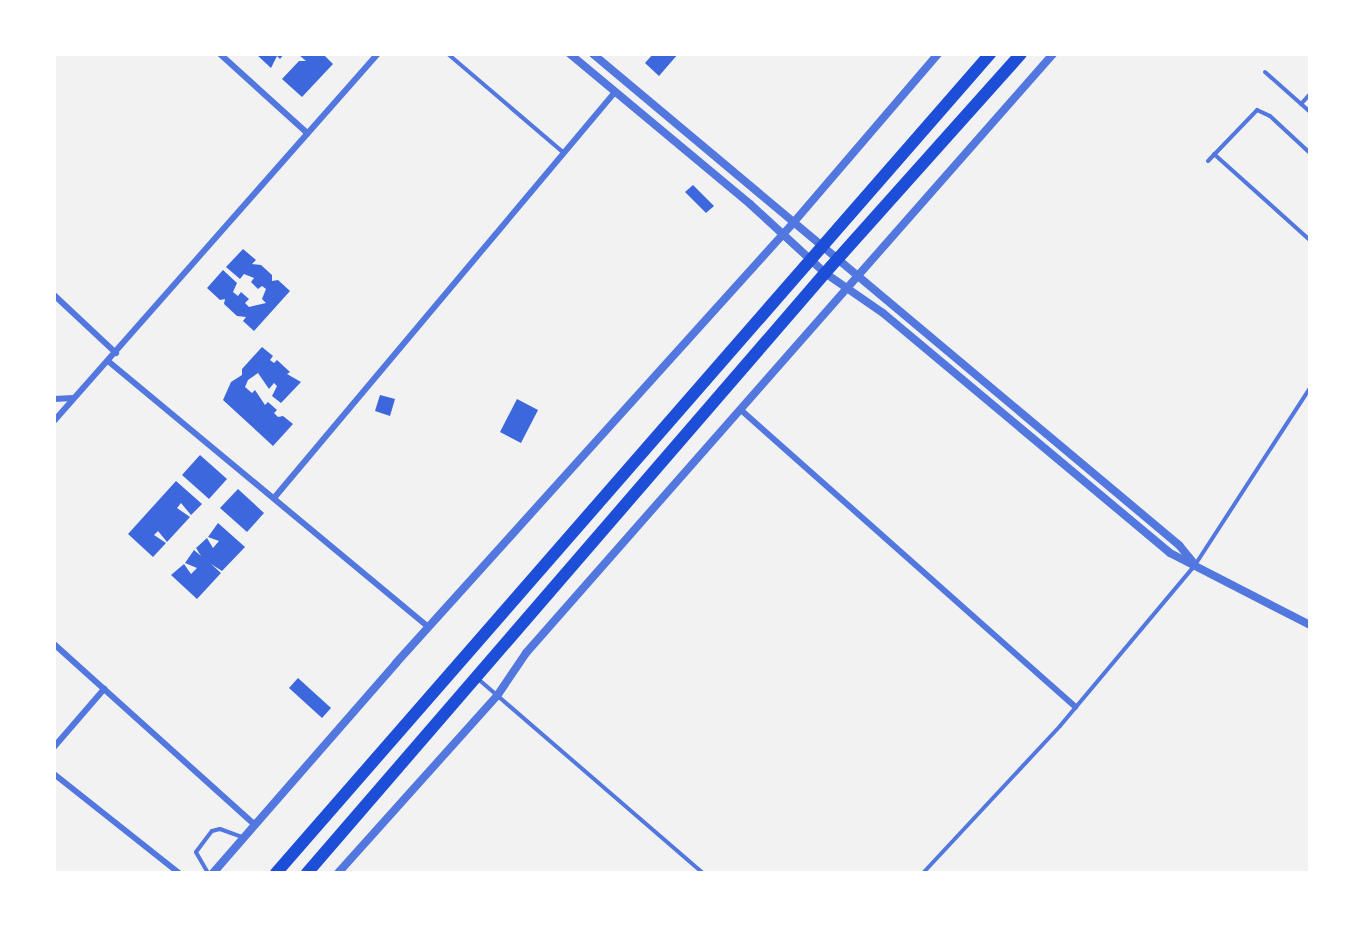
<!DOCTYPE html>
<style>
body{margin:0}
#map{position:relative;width:1364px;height:927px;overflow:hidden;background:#f2f2f2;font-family:"Titillium Web",sans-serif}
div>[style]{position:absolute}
.building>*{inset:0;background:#3d67dc}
.service>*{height:4px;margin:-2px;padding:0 2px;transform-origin:2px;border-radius:2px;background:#5277de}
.minor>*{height:6px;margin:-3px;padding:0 3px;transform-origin:3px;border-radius:3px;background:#5277de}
.tertiary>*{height:8px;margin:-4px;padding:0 4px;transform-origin:4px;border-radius:4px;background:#5277de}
.trunk>*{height:12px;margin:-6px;padding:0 6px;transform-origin:6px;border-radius:6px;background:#1d4ed8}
span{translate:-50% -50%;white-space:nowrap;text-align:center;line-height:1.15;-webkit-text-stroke:4.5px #fff;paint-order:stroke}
.frame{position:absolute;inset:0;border:56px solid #fff;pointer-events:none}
</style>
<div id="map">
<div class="building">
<div style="clip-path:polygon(256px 54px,284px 54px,280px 59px,277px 56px,271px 68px)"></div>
<div style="clip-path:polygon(298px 54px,323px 54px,333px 64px,302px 97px,282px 79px,299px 61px,306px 61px)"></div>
<div style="clip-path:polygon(653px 54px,678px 54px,659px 76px,645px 63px)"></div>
<div style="clip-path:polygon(693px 185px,714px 206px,706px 213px,685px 192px)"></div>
<div style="clip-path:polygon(243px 249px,256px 260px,252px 264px,261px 265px,272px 275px,272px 281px,278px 280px,290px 291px,254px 331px,243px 321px,246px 317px,237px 316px,224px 304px,225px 299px,220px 300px,207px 288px,223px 270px,237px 283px,233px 292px,238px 296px,241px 292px,249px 299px,245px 303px,249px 307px,266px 303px,262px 299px,266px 289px,262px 286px,258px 289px,251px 282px,254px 278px,244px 274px,240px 279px,226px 267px)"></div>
<div style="clip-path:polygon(262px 347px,273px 356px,270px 360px,274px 363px,277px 360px,290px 372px,287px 374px,301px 382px,281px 403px,272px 396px,277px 386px,274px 383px,269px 389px,258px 373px,248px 380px,245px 387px,252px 393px,255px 390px,265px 405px,268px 402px,277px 410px,274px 413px,278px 417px,283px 416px,293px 424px,273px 446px,223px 400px,231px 382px,242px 375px,242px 369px)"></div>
<div style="clip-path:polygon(380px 395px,395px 399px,390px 416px,375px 411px)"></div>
<div style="clip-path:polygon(517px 399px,538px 410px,521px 443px,500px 432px)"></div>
<div style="clip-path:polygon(200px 455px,227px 479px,209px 499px,182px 475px)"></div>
<div style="clip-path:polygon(176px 481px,202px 504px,191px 515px,181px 503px,177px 508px,190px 517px,167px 542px,158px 531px,154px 535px,166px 543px,153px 557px,128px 534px)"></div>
<div style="clip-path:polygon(238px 489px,264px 513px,247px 532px,220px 508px)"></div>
<div style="clip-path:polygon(218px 523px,245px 547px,222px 571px,211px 564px,221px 573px,197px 599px,171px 575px,184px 564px,191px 574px,197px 568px,185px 563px,194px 550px,201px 556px,196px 548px,207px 538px,213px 548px,219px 541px,208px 537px)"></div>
<div style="clip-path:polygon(298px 678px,331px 708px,322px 718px,289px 688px)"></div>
</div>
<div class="service">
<div style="left:448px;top:54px;width:153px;rotate:40.5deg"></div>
<div style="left:1265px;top:72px;width:60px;rotate:41.6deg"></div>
<div style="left:1301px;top:104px;width:13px;rotate:-48deg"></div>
<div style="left:1214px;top:154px;width:129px;rotate:41.9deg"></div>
<div style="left:1208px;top:161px;width:71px;rotate:-46.1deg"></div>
<div style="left:1257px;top:110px;width:14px;rotate:25deg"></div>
<div style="left:1270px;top:116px;width:54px;rotate:42.8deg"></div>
<div style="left:477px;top:678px;width:298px;rotate:40.8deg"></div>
<div style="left:208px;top:873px;width:24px;rotate:-120deg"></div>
<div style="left:196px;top:852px;width:26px;rotate:-53deg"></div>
<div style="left:212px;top:831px;width:8px;rotate:-14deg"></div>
<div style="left:220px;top:829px;width:23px;rotate:20deg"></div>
<div style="left:923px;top:873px;width:201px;rotate:-47deg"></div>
<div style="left:1060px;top:726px;width:210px;rotate:-50deg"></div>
<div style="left:1195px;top:565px;width:211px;rotate:-57deg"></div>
</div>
<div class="minor">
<div style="left:220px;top:54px;width:118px;rotate:42.2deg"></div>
<div style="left:54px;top:295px;width:85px;rotate:43.1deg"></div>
<div style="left:108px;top:361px;width:416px;rotate:39.7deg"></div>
<div style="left:54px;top:399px;width:19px;rotate:-3deg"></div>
<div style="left:741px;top:410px;width:447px;rotate:41.6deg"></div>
<div style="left:54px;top:421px;width:490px;rotate:-48.6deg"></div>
<div style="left:274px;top:498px;width:530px;rotate:-49.97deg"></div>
<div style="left:54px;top:644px;width:270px;rotate:42deg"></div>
<div style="left:54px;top:747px;width:77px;rotate:-49.2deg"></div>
<div style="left:54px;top:774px;width:159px;rotate:38.4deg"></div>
</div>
<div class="tertiary">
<div style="left:570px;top:54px;width:234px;rotate:39.8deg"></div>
<div style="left:750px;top:204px;width:102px;rotate:42.6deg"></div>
<div style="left:825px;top:273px;width:70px;rotate:34.6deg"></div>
<div style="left:883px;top:313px;width:374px;rotate:39.9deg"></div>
<div style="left:1170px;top:553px;width:157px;rotate:27.2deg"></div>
<div style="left:593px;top:54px;width:765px;rotate:39.96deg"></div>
<div style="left:1179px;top:545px;width:22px;rotate:51deg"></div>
<div style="left:213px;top:873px;width:279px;rotate:-48.9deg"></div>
<div style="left:396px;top:663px;width:594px;rotate:-47.93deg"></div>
<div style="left:794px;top:222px;width:221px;rotate:-49.4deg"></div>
<div style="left:338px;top:873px;width:238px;rotate:-48.1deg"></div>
<div style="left:497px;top:696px;width:52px;rotate:-56deg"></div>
<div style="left:526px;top:653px;width:798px;rotate:-48.66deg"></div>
</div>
<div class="trunk">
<div style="left:276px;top:873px;width:1087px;rotate:-48.92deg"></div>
<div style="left:307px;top:873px;width:793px;rotate:-49.19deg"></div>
<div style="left:825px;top:273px;width:294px;rotate:-48.2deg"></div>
</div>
<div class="frame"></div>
</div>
